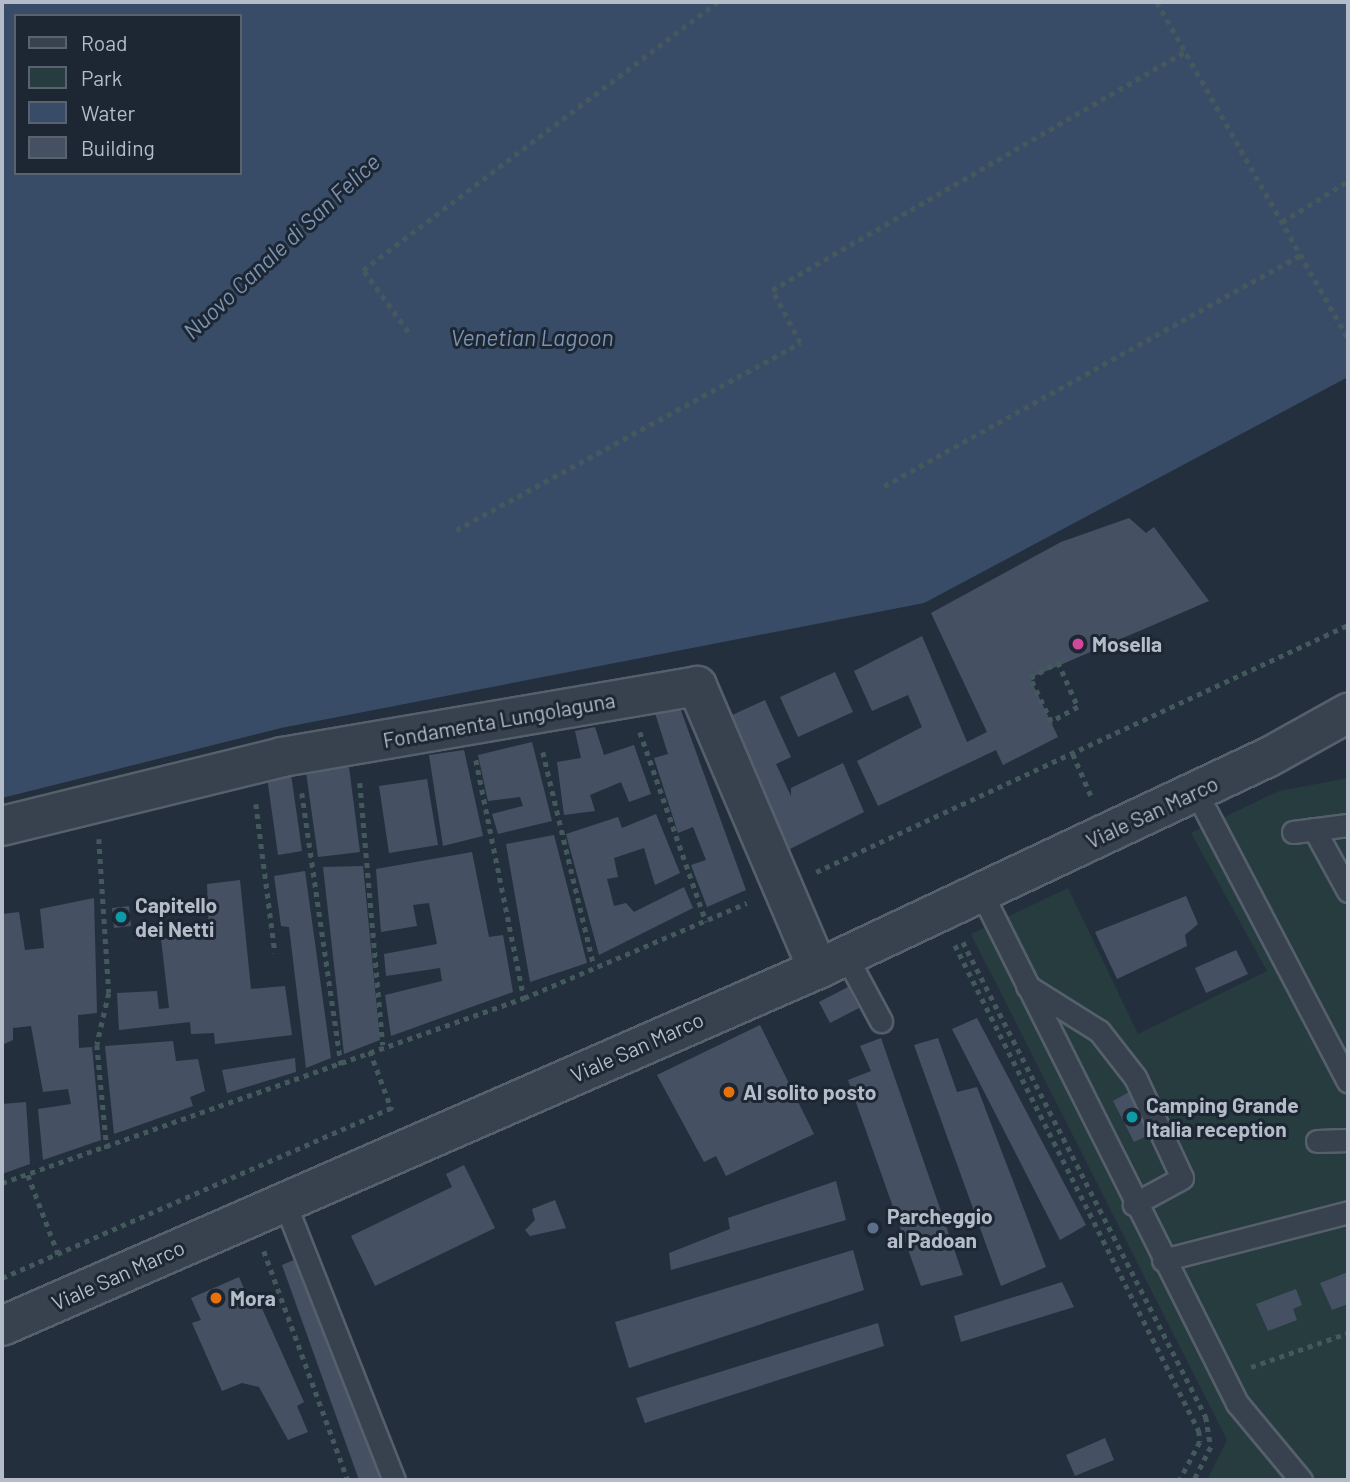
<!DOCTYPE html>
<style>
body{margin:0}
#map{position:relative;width:1350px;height:1482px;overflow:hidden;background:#242f3e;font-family:Barlow,sans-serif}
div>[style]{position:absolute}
.green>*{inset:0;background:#263c3f}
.water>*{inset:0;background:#394c67}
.building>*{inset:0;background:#455162}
.path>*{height:4.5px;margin-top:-2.25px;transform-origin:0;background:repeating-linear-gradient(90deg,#44595c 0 5px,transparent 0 10px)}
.roads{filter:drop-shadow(2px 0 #565f6c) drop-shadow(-2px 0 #565f6c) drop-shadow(0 2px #565f6c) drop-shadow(0 -2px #565f6c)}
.lane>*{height:21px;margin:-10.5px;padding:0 10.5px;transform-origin:10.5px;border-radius:10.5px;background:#38414e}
.street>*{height:38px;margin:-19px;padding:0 19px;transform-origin:19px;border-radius:19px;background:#38414e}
.dots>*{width:19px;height:19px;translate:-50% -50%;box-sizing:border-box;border:4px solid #1d2633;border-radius:50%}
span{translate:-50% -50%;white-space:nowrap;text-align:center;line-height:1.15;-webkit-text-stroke:6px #1d2633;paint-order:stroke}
.poi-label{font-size:21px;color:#b4bcc9;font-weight:700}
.left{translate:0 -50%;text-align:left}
.street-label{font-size:21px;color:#b4bcc9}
.water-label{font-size:23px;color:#7c92b1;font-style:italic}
.frame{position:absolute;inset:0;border:4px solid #b4bcc9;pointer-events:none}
.legend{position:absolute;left:14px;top:14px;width:228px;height:161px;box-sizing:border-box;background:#1d2633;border:2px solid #59626f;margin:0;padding:9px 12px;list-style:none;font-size:21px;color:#b4bcc9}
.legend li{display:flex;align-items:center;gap:14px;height:35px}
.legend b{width:35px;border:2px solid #59626f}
</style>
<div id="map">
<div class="green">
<div style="clip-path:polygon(1348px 778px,1348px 1480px,1207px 1480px,1227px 1440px,971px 934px,1068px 888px,1138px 1034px,1267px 971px,1191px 833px,1279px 791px)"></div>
</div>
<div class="water">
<div style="clip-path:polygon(evenodd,2px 2px,1348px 2px,1348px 377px,924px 603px,281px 728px,2px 798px,2px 2px,16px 16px,240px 16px,240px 173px,16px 173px,16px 16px)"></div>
</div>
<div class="building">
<div style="clip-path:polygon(1129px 518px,1146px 533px,1154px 527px,1209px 601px,1030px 678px,1058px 737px,1003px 765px,996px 750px,878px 806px,857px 761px,922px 727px,908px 695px,872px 711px,854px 671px,922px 636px,967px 742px,987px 732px,931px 613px,1061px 542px)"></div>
<div style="clip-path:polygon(835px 672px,853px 712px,798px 737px,780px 697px)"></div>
<div style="clip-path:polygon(765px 700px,791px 757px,776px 764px,791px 796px,791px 788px,843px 763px,864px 812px,788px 850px,719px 721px)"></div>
<div style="clip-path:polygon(679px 705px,746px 890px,707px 907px,691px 865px,706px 860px,693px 827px,678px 833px,654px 758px,668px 754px,655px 713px)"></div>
<div style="clip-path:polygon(595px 727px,604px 755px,634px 745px,651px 794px,629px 802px,621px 782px,590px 795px,595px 811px,564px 815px,557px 762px,581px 758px,575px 731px)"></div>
<div style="clip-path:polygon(532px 742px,552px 821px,498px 834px,492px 814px,523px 806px,520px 797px,488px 801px,478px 755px)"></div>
<div style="clip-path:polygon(464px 750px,483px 836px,443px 846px,429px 755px)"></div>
<div style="clip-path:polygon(349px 767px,360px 852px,318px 857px,306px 772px)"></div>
<div style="clip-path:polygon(291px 774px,302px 851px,278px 855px,267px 777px)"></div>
<div style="clip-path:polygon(427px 779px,438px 845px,389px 853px,379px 786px)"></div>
<div style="clip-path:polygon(656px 814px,680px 873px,655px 885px,644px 848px,614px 858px,618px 877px,607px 879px,614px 906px,626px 903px,634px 912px,684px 887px,693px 908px,599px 955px,566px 834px,618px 817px,622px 828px)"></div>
<div style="clip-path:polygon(554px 835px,587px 963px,530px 982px,506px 844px)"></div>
<div style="clip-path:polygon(472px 852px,489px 937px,503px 935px,513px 992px,391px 1036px,385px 995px,442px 981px,440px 968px,386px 976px,384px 954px,437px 944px,429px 903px,413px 905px,417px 926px,381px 932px,376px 869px)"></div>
<div style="clip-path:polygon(363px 866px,380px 1040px,344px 1054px,323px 867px)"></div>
<div style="clip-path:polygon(305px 871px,331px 1058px,306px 1068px,289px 927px,281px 926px,274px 876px)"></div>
<div style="clip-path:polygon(240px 880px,251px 989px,285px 986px,292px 1035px,215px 1044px,214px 1033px,191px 1034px,190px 1022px,119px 1030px,117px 993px,157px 991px,159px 1009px,169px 1008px,161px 939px,209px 933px,207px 884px)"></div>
<div style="clip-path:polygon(1186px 896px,1198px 924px,1185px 935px,1187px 946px,1117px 979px,1095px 932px)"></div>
<div style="clip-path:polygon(94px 898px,97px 1013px,78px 1015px,79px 1048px,92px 1047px,101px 1140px,43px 1160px,38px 1109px,71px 1104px,68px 1089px,43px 1092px,31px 1026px,13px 1028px,13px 1040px,2px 1045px,2px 914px,19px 912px,25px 950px,44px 948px,40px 909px)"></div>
<div style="clip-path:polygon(129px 906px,131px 926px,114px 928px,112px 908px)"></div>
<div style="clip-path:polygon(1236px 950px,1248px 974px,1206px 993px,1195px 968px)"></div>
<div style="clip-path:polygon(848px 987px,859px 1008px,830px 1023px,819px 1002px)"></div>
<div style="clip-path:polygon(977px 1018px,1086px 1225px,1060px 1240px,952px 1029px)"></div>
<div style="clip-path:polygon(760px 1025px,814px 1134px,726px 1176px,716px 1156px,704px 1162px,657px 1075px)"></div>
<div style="clip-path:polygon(881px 1038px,963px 1275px,921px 1286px,848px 1080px,871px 1071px,860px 1046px)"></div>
<div style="clip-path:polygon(938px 1038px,957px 1092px,977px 1087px,1046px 1267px,1001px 1286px,914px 1045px)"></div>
<div style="clip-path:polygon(173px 1041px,176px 1061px,198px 1059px,205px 1091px,190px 1097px,193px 1106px,114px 1134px,105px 1046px)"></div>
<div style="clip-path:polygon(295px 1058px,296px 1072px,227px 1093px,222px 1070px)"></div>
<div style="clip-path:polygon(1129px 1092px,1151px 1134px,1134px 1142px,1113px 1101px)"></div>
<div style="clip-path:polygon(26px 1102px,30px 1164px,2px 1174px,2px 1104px)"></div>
<div style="clip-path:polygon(464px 1165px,495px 1228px,375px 1286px,351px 1236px,452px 1187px,446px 1174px)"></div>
<div style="clip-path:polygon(836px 1181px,846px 1220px,671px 1270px,669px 1253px,730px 1229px,728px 1218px)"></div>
<div style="clip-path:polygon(555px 1200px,566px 1228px,530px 1236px,525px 1230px,535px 1220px,532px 1209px)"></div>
<div style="clip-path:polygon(853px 1250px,864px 1290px,629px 1368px,615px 1322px)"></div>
<div style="clip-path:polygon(294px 1260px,313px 1287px,381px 1480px,359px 1480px,282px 1265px)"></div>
<div style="clip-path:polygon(1348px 1272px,1348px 1304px,1332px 1310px,1320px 1283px)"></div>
<div style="clip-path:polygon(239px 1277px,248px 1298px,256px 1295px,304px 1402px,297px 1406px,308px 1432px,288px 1440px,259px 1387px,242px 1383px,222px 1391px,192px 1323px,201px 1320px,191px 1298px)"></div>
<div style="clip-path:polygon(1062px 1282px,1074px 1307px,961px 1342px,954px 1316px)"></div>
<div style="clip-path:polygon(1296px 1289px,1302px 1305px,1293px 1309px,1297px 1320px,1268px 1331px,1256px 1304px)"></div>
<div style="clip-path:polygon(878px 1323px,884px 1346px,645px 1423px,636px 1398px)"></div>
<div style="clip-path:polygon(1105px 1438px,1114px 1460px,1075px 1476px,1066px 1455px)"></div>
</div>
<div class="path">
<div style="left:1157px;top:2px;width:386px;rotate:60.4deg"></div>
<div style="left:1282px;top:222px;width:78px;rotate:-31.8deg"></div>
<div style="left:408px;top:332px;width:77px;rotate:-126deg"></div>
<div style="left:363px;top:270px;width:444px;rotate:-37.1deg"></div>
<div style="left:884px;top:486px;width:477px;rotate:-29deg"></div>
<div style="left:456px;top:530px;width:392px;rotate:-28.5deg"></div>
<div style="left:800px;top:343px;width:60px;rotate:-117.8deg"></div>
<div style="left:772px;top:290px;width:477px;rotate:-30deg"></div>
<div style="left:1058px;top:662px;width:49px;rotate:66deg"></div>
<div style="left:1078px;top:707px;width:31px;rotate:151deg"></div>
<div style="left:1051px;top:722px;width:49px;rotate:-115.5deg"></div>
<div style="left:1030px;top:678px;width:32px;rotate:-30deg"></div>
<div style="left:640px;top:732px;width:201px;rotate:70.8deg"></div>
<div style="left:543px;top:752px;width:220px;rotate:76.6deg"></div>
<div style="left:1073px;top:754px;width:48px;rotate:66.6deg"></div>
<div style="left:476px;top:760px;width:243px;rotate:78.6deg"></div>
<div style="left:360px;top:783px;width:263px;rotate:85deg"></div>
<div style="left:302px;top:793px;width:275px;rotate:81.8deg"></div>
<div style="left:256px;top:804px;width:150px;rotate:82.7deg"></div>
<div style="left:99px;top:839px;width:154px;rotate:86.3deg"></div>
<div style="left:109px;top:993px;width:53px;rotate:103deg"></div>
<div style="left:97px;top:1045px;width:104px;rotate:84.5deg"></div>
<div style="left:816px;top:872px;width:587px;rotate:-24.9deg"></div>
<div style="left:963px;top:942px;width:534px;rotate:62.91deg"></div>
<div style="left:1206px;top:1417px;width:30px;rotate:81deg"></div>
<div style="left:1211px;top:1447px;width:37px;rotate:117deg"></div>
<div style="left:955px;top:945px;width:544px;rotate:63.34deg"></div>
<div style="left:1199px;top:1431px;width:11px;rotate:85deg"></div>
<div style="left:1200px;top:1442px;width:43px;rotate:117.8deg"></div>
<div style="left:370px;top:1051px;width:63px;rotate:69.6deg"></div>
<div style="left:28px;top:1175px;width:87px;rotate:69.1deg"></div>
<div style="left:2px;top:1183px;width:554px;rotate:-19.51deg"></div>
<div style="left:524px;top:998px;width:242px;rotate:-23.1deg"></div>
<div style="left:264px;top:1251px;width:244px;rotate:69.9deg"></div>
<div style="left:2px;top:1278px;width:425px;rotate:-23.6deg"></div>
<div style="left:1251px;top:1367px;width:103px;rotate:-19.3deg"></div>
</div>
<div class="roads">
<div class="lane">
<div style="left:1196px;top:792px;width:327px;rotate:62.3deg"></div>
<div style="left:1314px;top:829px;width:71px;rotate:61.3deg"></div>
<div style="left:1293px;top:832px;width:55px;rotate:-7.3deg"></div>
<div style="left:981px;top:892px;width:572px;rotate:63.39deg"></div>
<div style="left:1237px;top:1403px;width:100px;rotate:50.3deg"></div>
<div style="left:846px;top:956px;width:74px;rotate:61.7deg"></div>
<div style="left:1027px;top:986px;width:85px;rotate:32deg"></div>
<div style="left:1099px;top:1031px;width:58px;rotate:52deg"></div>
<div style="left:1135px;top:1077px;width:111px;rotate:65deg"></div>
<div style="left:1182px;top:1178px;width:55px;rotate:151.6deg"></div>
<div style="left:1317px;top:1141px;width:31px;rotate:-2deg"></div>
<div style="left:284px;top:1201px;width:300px;rotate:68.5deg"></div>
<div style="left:1163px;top:1260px;width:191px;rotate:-14.5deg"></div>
</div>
<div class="street">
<div style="left:2px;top:826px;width:288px;rotate:-13.8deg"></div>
<div style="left:282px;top:757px;width:421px;rotate:-9.7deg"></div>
<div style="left:697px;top:686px;width:308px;rotate:66.9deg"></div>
<div style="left:2px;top:1326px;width:891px;rotate:-23.63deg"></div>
<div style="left:818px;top:969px;width:496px;rotate:-25.2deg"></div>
<div style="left:1267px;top:758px;width:93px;rotate:-29.1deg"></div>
</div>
</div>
<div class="dots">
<div style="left:1078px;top:644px;background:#d1479c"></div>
<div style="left:121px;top:917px;background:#0f9aa8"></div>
<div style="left:729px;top:1092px;background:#e8710a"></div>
<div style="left:1132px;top:1117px;background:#0f9aa8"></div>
<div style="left:873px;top:1228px;background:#5c6f8a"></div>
<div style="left:216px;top:1298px;background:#e8710a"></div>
</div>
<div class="poi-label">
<span class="left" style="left:1092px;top:644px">Mosella</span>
<span class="left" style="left:135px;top:917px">Capitello<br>dei Netti</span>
<span class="left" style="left:743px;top:1092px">Al solito posto</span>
<span class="left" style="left:1146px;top:1117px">Camping Grande<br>Italia reception</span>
<span class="left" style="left:887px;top:1228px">Parcheggio<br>al Padoan</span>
<span class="left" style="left:230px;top:1298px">Mora</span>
</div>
<div class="street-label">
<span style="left:499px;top:720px;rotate:-10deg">Fondamenta Lungolaguna</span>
<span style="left:1152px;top:812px;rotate:-25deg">Viale San Marco</span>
<span style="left:637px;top:1047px;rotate:-24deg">Viale San Marco</span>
<span style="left:118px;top:1275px;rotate:-24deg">Viale San Marco</span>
</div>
<div class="water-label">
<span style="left:281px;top:246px;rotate:-43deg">Nuovo Canale di San Felice</span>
<span style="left:532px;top:337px">Venetian Lagoon</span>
</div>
<div class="frame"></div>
<ul class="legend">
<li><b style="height:9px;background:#38414e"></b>Road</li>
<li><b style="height:19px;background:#263c3f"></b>Park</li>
<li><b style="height:19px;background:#394c67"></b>Water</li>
<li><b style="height:19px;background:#455162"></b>Building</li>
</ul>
</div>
